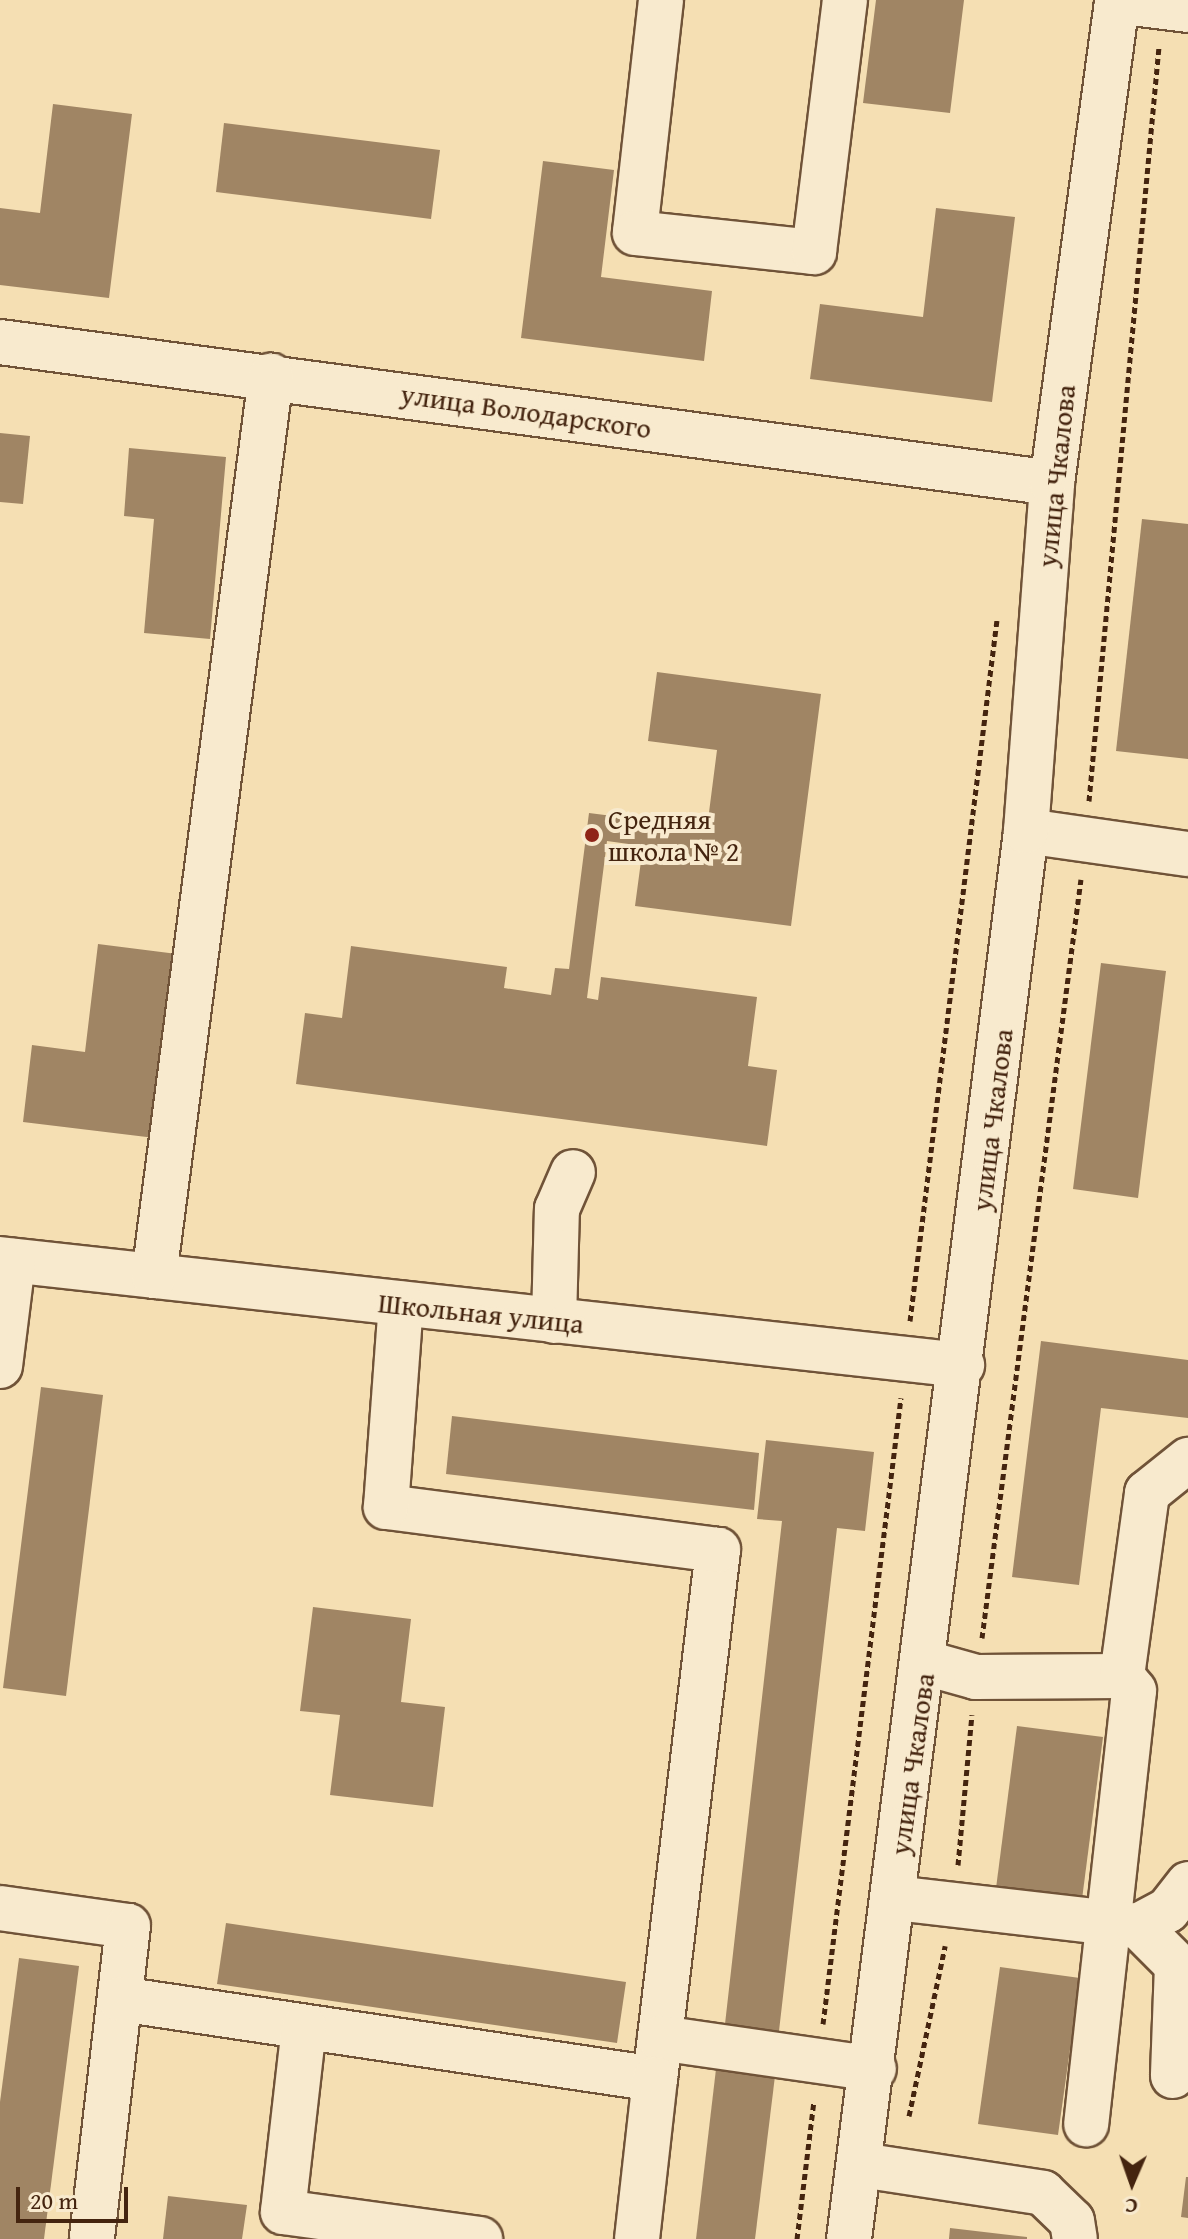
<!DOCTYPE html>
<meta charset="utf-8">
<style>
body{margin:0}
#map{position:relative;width:1188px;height:2239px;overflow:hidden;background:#f5dfb3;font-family:"Gentium Book Plus",serif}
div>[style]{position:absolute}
.building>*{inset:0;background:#a08564}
.path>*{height:5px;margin-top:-2.5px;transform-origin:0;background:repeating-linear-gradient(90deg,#44240f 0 6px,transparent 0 10px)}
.roads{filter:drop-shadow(2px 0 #705338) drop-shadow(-2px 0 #705338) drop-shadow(0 2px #705338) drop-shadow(0 -2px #705338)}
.minor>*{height:44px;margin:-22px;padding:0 22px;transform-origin:22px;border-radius:22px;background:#f8eace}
.dots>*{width:22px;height:22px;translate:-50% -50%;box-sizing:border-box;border:4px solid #f8eace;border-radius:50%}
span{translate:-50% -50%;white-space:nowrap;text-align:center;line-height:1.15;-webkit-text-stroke:8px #f8eace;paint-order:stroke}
.street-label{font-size:28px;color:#44240f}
.poi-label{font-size:28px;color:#44240f}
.left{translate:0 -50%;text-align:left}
.north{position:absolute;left:1092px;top:2143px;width:80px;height:80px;-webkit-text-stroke:6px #f8eace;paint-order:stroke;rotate:182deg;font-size:22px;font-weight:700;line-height:32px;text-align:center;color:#44240f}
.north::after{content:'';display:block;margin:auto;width:28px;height:36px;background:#44240f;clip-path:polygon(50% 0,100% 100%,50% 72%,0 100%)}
.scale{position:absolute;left:16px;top:2187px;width:112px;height:36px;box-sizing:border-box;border:4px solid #44240f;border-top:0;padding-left:10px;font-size:24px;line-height:28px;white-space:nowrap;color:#44240f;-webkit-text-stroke:6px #f8eace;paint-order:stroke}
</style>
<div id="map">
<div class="building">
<div style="clip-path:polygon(876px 0,964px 0,950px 113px,863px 103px)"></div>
<div style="clip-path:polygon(53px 104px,132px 114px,109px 298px,0 285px,0 208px,40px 213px)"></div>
<div style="clip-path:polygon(224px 123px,440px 150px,431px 219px,216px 192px)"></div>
<div style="clip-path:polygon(543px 161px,614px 170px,601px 277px,712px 291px,704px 361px,521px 338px)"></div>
<div style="clip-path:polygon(936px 208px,1015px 217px,992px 402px,810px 379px,820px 304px,923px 317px)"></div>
<div style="clip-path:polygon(0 433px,30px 436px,23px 504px,0 502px)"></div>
<div style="clip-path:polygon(129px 448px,226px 457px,210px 639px,144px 633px,154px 519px,124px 516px)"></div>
<div style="clip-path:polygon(1142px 519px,1188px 524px,1188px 759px,1116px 751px)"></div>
<div style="clip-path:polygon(657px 672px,821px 694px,791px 926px,635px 906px,643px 846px,607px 841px,587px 998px,598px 1000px,601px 977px,757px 997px,748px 1066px,777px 1070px,767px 1146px,296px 1084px,305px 1013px,342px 1018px,351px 946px,507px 967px,504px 988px,551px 995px,555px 968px,569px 969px,589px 813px,707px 828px,717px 750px,648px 741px)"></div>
<div style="clip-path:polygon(98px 944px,177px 954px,155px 1138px,23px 1122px,32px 1045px,85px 1052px)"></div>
<div style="clip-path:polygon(1101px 963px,1166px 971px,1138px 1198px,1073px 1189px)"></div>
<div style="clip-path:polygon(1041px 1341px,1188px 1360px,1188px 1418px,1101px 1408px,1079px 1585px,1012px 1577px)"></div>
<div style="clip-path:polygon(41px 1387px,103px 1395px,66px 1696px,3px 1688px)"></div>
<div style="clip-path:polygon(452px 1416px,759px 1453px,754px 1510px,446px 1474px)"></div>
<div style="clip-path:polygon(766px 1440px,874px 1452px,865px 1531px,837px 1528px,779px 2031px,725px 2024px,782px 1521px,757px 1519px)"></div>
<div style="clip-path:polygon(313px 1607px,411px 1619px,401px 1702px,445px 1707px,433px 1807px,330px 1795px,340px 1715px,300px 1711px)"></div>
<div style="clip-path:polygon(1017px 1726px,1103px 1737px,1081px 1907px,995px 1896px)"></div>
<div style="clip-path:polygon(226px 1923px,626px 1982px,617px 2043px,217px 1984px)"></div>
<div style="clip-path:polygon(19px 1958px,79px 1966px,44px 2239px,0 2239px,0 2102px)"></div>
<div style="clip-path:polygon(1000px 1967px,1080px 1978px,1058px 2135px,978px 2124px)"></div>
<div style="clip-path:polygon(716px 2069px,775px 2076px,755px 2239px,696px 2239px)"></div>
<div style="clip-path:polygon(1186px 2177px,1188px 2177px,1188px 2218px,1181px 2217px)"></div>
<div style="clip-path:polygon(168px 2196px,247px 2205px,242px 2239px,163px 2239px)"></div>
<div style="clip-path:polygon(950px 2228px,1027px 2237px,1027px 2239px,949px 2239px)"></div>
</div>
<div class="path">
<div style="left:1089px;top:801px;width:758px;rotate:-84.7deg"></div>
<div style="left:910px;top:1321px;width:706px;rotate:-82.93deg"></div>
<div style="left:982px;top:1638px;width:765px;rotate:-82.57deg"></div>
<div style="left:958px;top:1865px;width:151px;rotate:-84.7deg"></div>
<div style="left:823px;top:2024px;width:631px;rotate:-82.9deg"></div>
<div style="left:909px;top:2116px;width:174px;rotate:-78deg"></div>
<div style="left:797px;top:2239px;width:139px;rotate:-83deg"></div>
</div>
<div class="roads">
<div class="minor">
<div style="left:661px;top:0;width:234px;rotate:96.4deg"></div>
<div style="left:635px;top:233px;width:180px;rotate:6.1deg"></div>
<div style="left:814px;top:252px;width:254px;rotate:-83deg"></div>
<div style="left:1117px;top:1px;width:72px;rotate:7.2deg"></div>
<div style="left:0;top:342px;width:1061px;rotate:7.63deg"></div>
<div style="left:1026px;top:831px;width:164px;rotate:8.1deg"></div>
<div style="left:0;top:1259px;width:968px;rotate:6.29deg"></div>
<div style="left:154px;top:1276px;width:908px;rotate:-82.59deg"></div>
<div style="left:554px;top:1321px;width:112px;rotate:-88.5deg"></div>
<div style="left:557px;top:1209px;width:40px;rotate:-66.6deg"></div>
<div style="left:0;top:1366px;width:106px;rotate:-82.9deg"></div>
<div style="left:926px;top:1663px;width:52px;rotate:15.6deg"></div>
<div style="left:976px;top:1677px;width:146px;rotate:-0.4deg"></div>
<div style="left:1122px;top:1676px;width:19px;rotate:51deg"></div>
<div style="left:1134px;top:1691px;width:436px;rotate:96.3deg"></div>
<div style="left:1122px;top:1676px;width:185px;rotate:-82.2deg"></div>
<div style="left:1147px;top:1493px;width:53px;rotate:-38.8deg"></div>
<div style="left:895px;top:1898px;width:245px;rotate:6.6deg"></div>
<div style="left:1138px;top:1926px;width:55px;rotate:45deg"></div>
<div style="left:1177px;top:1965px;width:111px;rotate:92.1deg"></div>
<div style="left:0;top:1908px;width:129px;rotate:8deg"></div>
<div style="left:128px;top:1926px;width:315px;rotate:96.6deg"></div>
<div style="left:1138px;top:1926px;width:34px;rotate:-28deg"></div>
<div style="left:1168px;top:1910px;width:33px;rotate:-52deg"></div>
<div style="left:120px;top:1999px;width:541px;rotate:8.5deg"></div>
<div style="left:655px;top:2079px;width:533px;rotate:-83.21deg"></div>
<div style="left:718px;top:1550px;width:335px;rotate:-172.6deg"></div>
<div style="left:386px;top:1507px;width:204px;rotate:-85.8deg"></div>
<div style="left:304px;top:2027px;width:186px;rotate:96.5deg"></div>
<div style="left:283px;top:2212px;width:199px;rotate:7.8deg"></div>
<div style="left:660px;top:2038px;width:216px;rotate:8.2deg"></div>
<div style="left:861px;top:2165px;width:184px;rotate:8.7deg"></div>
<div style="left:1043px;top:2193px;width:40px;rotate:44deg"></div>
<div style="left:1072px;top:2221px;width:18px;rotate:81deg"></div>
<div style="left:637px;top:2239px;width:161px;rotate:-83.6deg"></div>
<div style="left:849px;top:2239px;width:1419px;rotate:-82.83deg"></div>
<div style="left:1026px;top:831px;width:349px;rotate:-85.7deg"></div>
<div style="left:1052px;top:483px;width:487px;rotate:-82.3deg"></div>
</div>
</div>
<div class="dots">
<div style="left:592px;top:835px;background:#8f2418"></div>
</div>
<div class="street-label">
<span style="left:526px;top:411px;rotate:8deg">улица Володарского</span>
<span style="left:1056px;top:476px;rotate:-84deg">улица Чкалова</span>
<span style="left:992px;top:1120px;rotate:-83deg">улица Чкалова</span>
<span style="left:481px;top:1313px;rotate:6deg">Школьная улица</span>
<span style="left:912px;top:1764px;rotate:-82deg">улица Чкалова</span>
</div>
<div class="poi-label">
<span class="left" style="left:608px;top:835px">Средняя<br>школа № 2</span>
</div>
<div class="north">С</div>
<div class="scale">20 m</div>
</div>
